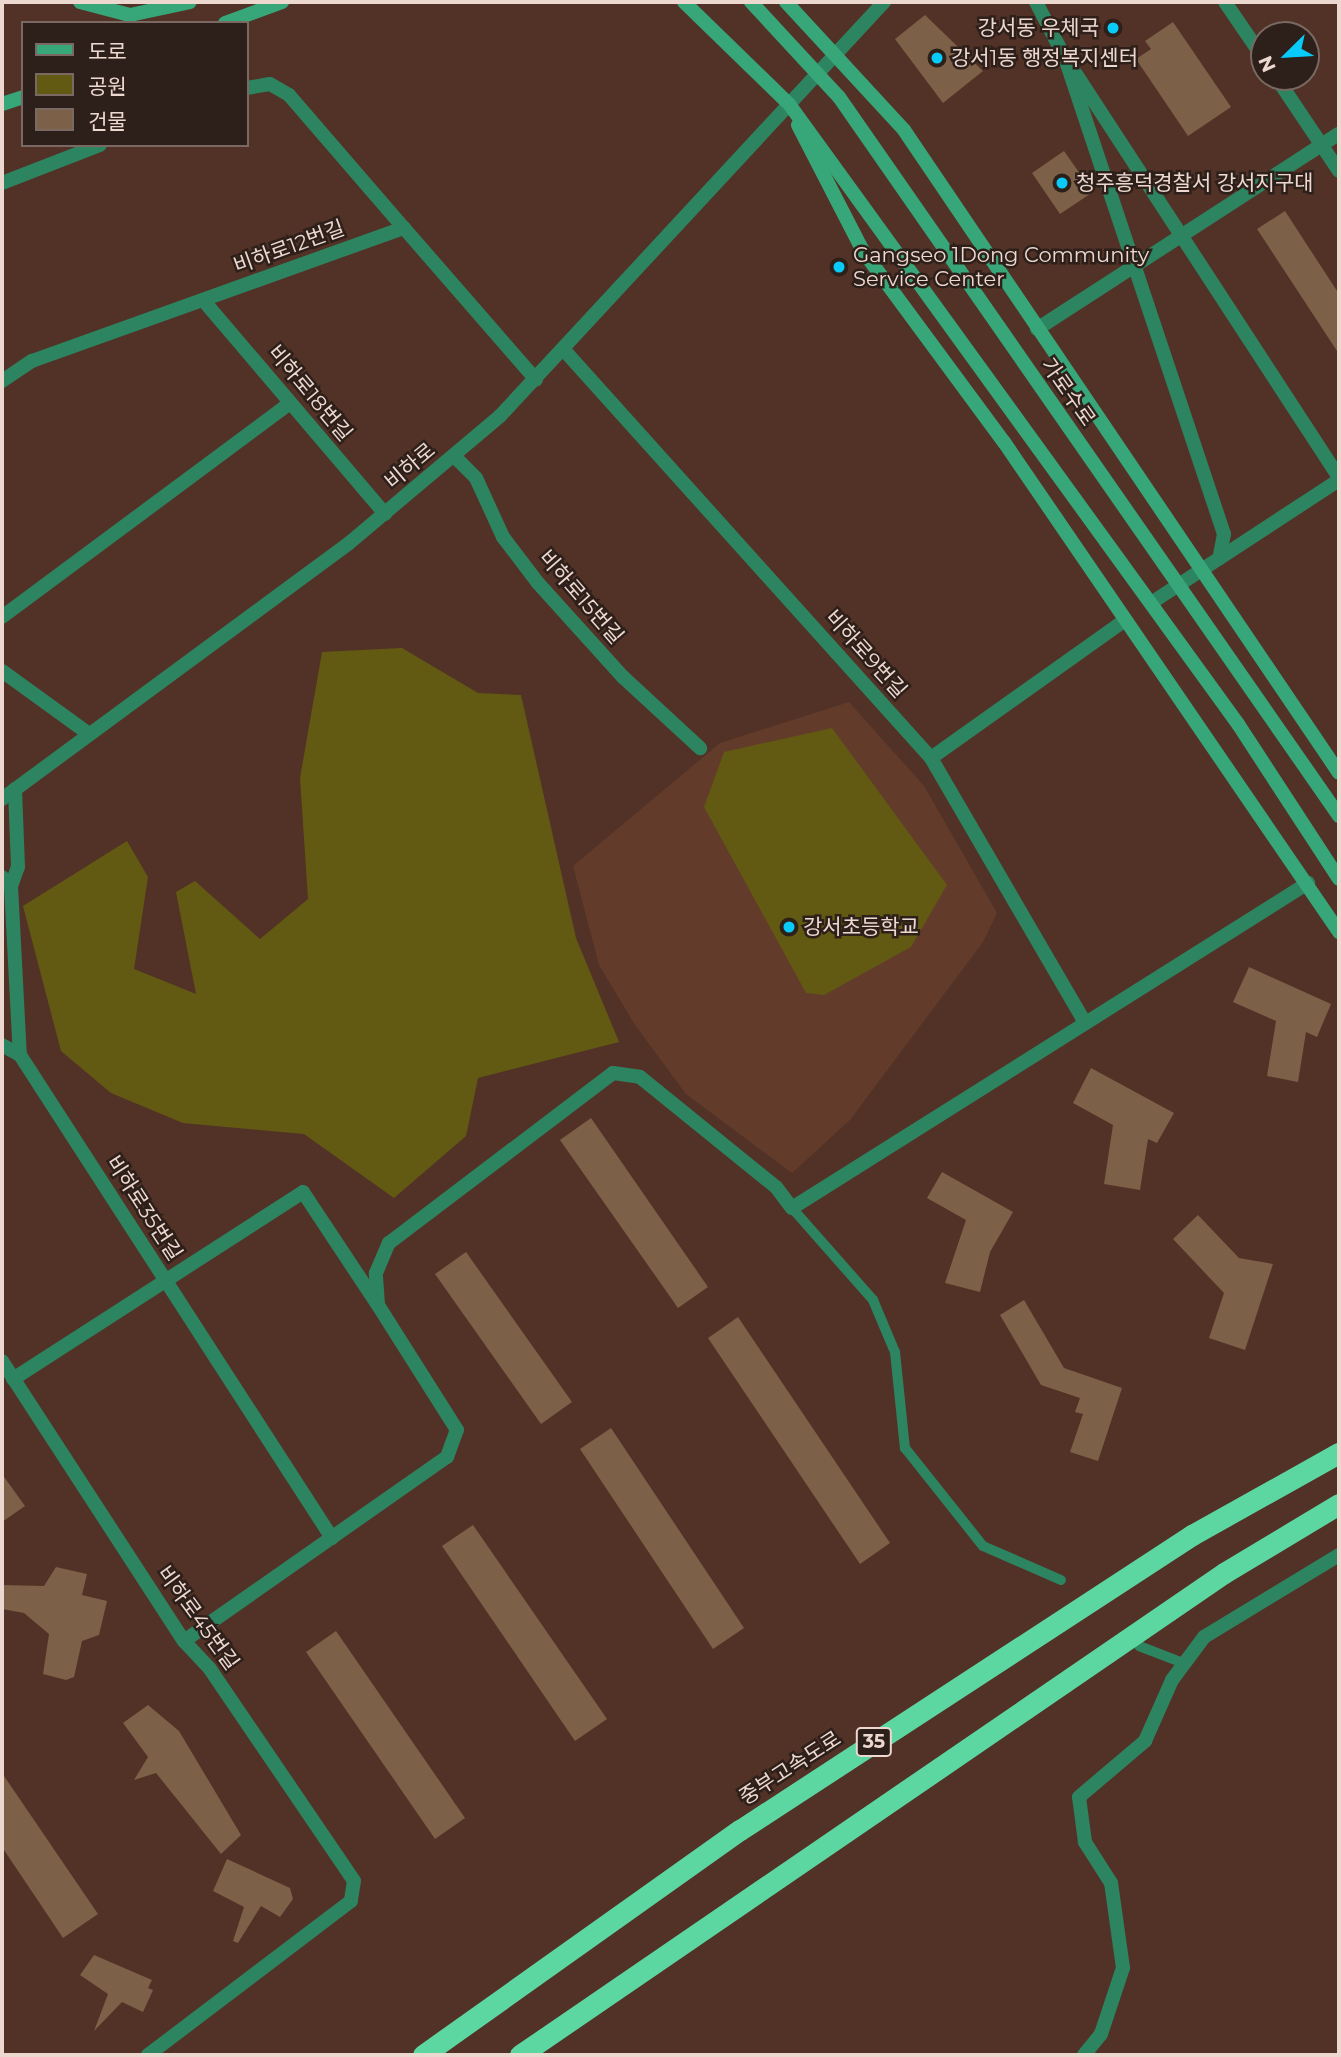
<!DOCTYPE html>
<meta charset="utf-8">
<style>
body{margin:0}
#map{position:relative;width:1341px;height:2057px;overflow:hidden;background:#523226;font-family:Montserrat,"Noto Sans KR",sans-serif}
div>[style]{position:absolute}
.built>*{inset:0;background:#623b2b}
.green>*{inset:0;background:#625a12}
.building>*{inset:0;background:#7c6047}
.service>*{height:10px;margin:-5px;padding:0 5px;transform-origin:5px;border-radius:5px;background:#2d8461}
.minor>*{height:14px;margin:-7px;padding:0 7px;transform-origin:7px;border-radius:7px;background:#2d8461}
.secondary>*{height:14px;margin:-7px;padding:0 7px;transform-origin:7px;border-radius:7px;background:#37a77a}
.motorway>*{height:21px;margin:-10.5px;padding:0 10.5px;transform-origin:10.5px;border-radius:10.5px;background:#5cd7a2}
.dots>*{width:19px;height:19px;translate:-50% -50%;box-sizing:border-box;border:4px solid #2d1f19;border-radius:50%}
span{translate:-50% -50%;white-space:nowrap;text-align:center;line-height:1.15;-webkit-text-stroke:5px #2d1f19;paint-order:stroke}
.shield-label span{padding:2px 5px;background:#2d1f19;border:2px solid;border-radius:5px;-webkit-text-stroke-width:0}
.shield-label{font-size:19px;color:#edd8d0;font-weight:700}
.poi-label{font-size:21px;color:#edd8d0}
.right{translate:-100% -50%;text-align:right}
.left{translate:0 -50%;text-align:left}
.street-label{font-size:21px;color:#edd8d0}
.frame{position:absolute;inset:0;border:4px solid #edd8d0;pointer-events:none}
.legend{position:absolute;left:21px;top:21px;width:228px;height:126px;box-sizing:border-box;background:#2d1f19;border:2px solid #7a6962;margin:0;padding:9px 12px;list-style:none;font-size:21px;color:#edd8d0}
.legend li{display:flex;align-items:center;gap:14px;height:35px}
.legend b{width:35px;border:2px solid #7a6962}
.north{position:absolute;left:1250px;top:21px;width:70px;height:70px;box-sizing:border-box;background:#2d1f19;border:2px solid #7a6962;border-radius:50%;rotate:246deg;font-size:19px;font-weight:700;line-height:28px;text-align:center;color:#edd8d0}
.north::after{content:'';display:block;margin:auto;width:24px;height:32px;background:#09cbfa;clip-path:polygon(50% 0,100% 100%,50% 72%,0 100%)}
</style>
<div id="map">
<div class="built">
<div style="clip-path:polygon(849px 702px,924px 786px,997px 913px,983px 942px,850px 1120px,792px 1173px,686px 1094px,635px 1025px,599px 965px,573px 866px,720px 743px)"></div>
</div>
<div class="green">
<div style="clip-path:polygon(402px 648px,478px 693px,521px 695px,576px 938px,619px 1042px,478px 1078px,466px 1136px,394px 1198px,304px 1134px,183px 1123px,111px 1093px,61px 1051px,23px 906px,127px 841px,148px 877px,134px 969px,196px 994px,176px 892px,195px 881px,260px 939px,308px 899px,300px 778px,322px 652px)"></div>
<div style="clip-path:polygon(832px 728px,947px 885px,911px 947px,824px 995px,806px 993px,704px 807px,724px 752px)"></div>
</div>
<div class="building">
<div style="clip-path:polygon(925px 15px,983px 71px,943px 103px,895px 39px)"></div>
<div style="clip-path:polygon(1173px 22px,1231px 107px,1188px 136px,1136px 59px,1151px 49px,1145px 41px)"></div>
<div style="clip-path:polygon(1064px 151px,1093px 192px,1060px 214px,1032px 173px)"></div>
<div style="clip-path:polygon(1285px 211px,1339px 294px,1339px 354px,1257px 229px)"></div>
<div style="clip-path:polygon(1249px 967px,1331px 1004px,1317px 1037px,1306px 1032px,1298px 1082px,1267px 1076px,1276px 1021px,1233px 1002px)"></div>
<div style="clip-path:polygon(1091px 1068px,1174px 1113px,1157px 1143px,1148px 1139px,1140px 1190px,1104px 1184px,1113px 1125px,1073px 1103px)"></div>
<div style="clip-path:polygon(591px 1118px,708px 1287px,678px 1308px,560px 1140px)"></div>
<div style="clip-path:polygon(942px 1172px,1013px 1212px,990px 1252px,980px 1292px,945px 1283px,966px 1220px,927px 1198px)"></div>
<div style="clip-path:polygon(1198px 1215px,1239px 1258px,1273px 1264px,1245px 1350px,1209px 1338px,1224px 1293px,1173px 1239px)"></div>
<div style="clip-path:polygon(466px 1252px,572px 1402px,541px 1424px,435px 1274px)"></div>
<div style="clip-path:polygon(1024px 1300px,1064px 1368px,1122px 1388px,1098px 1461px,1070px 1452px,1083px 1414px,1075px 1412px,1080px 1398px,1041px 1385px,1000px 1315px)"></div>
<div style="clip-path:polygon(738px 1317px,890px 1543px,860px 1564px,708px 1338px)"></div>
<div style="clip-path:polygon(611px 1428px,744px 1628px,713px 1649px,580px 1449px)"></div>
<div style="clip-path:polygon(2px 1474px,25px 1506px,2px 1522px)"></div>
<div style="clip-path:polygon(473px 1525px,607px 1719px,575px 1741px,442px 1546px)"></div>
<div style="clip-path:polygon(56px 1567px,87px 1574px,82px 1595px,107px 1601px,99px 1635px,82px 1641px,74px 1677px,66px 1680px,43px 1674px,49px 1634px,24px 1613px,2px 1609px,3px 1585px,44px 1586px)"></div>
<div style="clip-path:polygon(336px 1631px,465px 1818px,435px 1839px,306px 1652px)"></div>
<div style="clip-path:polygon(148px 1705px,179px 1731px,241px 1835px,221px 1854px,156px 1773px,134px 1780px,148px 1757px,123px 1723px)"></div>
<div style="clip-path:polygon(2px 1773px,98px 1914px,63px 1938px,2px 1847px)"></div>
<div style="clip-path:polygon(227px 1859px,290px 1888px,293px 1899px,280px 1917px,261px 1906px,238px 1943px,233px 1941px,244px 1907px,213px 1891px)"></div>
<div style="clip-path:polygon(94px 1955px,152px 1980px,148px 1988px,153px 1990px,143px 2012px,122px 2002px,94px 2031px,108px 1994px,80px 1975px)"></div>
</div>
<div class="service">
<div style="left:792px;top:1208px;width:123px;rotate:48.6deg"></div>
<div style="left:873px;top:1300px;width:56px;rotate:67.1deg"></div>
<div style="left:895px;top:1352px;width:97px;rotate:84.1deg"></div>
<div style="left:905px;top:1448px;width:125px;rotate:51.5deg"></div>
<div style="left:983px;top:1546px;width:85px;rotate:23.6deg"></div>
<div style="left:1139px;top:1646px;width:47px;rotate:21.1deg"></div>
</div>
<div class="minor">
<div style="left:1036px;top:2px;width:63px;rotate:62.6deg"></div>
<div style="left:1065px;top:58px;width:502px;rotate:71.53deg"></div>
<div style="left:1224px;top:534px;width:25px;rotate:101deg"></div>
<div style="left:1225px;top:2px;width:69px;rotate:55.6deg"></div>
<div style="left:1076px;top:74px;width:481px;rotate:56.9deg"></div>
<div style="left:1276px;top:77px;width:113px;rotate:56.2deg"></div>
<div style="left:247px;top:88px;width:23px;rotate:-10deg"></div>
<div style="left:270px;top:84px;width:22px;rotate:30deg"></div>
<div style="left:289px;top:95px;width:176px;rotate:49.2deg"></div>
<div style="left:2px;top:183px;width:105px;rotate:-21.2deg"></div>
<div style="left:203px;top:300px;width:281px;rotate:49.6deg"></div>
<div style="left:1037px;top:329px;width:359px;rotate:-32.9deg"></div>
<div style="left:564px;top:350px;width:549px;rotate:48.03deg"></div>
<div style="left:931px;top:758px;width:306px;rotate:59.8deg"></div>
<div style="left:2px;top:381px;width:36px;rotate:-34deg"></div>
<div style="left:32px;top:361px;width:395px;rotate:-19.7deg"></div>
<div style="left:404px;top:228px;width:201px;rotate:49deg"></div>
<div style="left:454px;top:456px;width:31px;rotate:45deg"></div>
<div style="left:476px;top:478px;width:65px;rotate:65.4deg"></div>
<div style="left:503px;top:537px;width:58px;rotate:52.7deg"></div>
<div style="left:538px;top:583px;width:127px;rotate:47.9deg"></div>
<div style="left:623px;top:677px;width:105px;rotate:42.7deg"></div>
<div style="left:1151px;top:603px;width:225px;rotate:-33.2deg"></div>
<div style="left:2px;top:617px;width:359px;rotate:-36.6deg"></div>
<div style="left:2px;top:671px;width:107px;rotate:35.9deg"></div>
<div style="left:931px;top:758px;width:238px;rotate:-35.4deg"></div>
<div style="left:2px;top:799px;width:430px;rotate:-36.4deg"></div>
<div style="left:348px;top:544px;width:199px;rotate:-40.1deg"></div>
<div style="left:500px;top:416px;width:565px;rotate:-47.15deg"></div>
<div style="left:2px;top:877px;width:13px;rotate:45deg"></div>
<div style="left:11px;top:886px;width:169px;rotate:87deg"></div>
<div style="left:20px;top:1055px;width:575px;rotate:57.14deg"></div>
<div style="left:11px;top:886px;width:20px;rotate:-70deg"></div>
<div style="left:18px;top:867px;width:78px;rotate:-92.2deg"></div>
<div style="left:2px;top:1045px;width:21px;rotate:29deg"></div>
<div style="left:2px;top:1361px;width:334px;rotate:57deg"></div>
<div style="left:184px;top:1641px;width:38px;rotate:47deg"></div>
<div style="left:210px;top:1669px;width:256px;rotate:55.8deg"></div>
<div style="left:354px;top:1881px;width:20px;rotate:99deg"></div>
<div style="left:351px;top:1901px;width:255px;rotate:142.8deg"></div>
<div style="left:13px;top:1379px;width:345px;rotate:-32.8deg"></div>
<div style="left:303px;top:1192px;width:134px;rotate:56.5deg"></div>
<div style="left:184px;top:1641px;width:321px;rotate:-35deg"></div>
<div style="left:447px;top:1457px;width:29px;rotate:-70deg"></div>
<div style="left:457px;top:1430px;width:148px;rotate:-122.3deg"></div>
<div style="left:378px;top:1305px;width:32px;rotate:-94deg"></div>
<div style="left:376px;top:1273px;width:33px;rotate:-67deg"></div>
<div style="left:389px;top:1243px;width:281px;rotate:-37.2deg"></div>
<div style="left:613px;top:1073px;width:27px;rotate:8deg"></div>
<div style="left:640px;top:1077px;width:175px;rotate:39deg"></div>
<div style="left:776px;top:1187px;width:26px;rotate:53deg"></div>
<div style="left:792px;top:1208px;width:610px;rotate:-32.2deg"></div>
<div style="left:1084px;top:2055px;width:27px;rotate:-51deg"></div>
<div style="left:1101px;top:2034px;width:70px;rotate:-71.6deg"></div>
<div style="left:1123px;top:1968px;width:86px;rotate:-98deg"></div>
<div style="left:1111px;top:1883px;width:49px;rotate:-122.4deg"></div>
<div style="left:1085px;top:1842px;width:45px;rotate:-97.6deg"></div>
<div style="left:1079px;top:1797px;width:87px;rotate:-40.3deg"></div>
<div style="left:1145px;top:1741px;width:67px;rotate:-66.1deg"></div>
<div style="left:1172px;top:1680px;width:54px;rotate:-53.3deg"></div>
<div style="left:1204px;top:1637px;width:158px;rotate:-31.3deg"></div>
</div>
<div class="secondary">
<div style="left:80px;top:2px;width:52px;rotate:14.6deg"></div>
<div style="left:130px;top:15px;width:61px;rotate:-12.2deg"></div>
<div style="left:684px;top:2px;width:146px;rotate:44.2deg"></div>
<div style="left:789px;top:104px;width:766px;rotate:54.09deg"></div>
<div style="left:1238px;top:724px;width:185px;rotate:56.9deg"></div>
<div style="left:751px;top:2px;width:129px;rotate:47.2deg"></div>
<div style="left:839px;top:97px;width:876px;rotate:55.18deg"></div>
<div style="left:786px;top:2px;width:174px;rotate:47.3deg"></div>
<div style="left:904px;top:130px;width:776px;rotate:55.92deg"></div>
<div style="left:225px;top:23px;width:61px;rotate:-20.2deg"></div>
<div style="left:2px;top:104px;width:22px;rotate:-18deg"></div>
<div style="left:798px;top:125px;width:142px;rotate:62.7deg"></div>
<div style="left:863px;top:251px;width:237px;rotate:53.6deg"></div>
<div style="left:1004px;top:442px;width:594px;rotate:55.64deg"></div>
</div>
<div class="motorway">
<div style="left:423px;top:2055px;width:389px;rotate:-35.4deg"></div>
<div style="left:740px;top:1830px;width:540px;rotate:-33.13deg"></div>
<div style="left:1192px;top:1535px;width:168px;rotate:-29.2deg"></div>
<div style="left:520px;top:2055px;width:853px;rotate:-34.4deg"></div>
<div style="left:1224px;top:1573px;width:134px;rotate:-31deg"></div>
</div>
<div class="dots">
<div style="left:1113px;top:28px;background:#09cbfa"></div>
<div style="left:937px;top:58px;background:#09cbfa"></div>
<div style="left:1062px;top:183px;background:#09cbfa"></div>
<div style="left:839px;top:267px;background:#09cbfa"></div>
<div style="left:789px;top:927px;background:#09cbfa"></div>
</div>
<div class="shield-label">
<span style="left:874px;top:1742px">35</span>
</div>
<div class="poi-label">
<span class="right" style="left:1099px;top:28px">강서동 우체국</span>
<span class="left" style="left:951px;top:58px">강서1동 행정복지센터</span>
<span class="left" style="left:1076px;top:183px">청주흥덕경찰서 강서지구대</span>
<span class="left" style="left:853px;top:267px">Gangseo 1Dong Community<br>Service Center</span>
<span class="left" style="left:803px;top:927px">강서초등학교</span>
</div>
<div class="street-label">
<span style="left:289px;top:247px;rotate:-20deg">비하로12번길</span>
<span style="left:1068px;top:392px;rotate:55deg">가로수로</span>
<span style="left:310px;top:393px;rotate:50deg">비하로18번길</span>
<span style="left:410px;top:466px;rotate:-40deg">비하로</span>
<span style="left:581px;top:597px;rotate:49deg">비하로15번길</span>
<span style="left:866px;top:654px;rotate:48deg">비하로9번길</span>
<span style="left:144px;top:1208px;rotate:57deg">비하로35번길</span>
<span style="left:198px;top:1618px;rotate:54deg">비하로45번길</span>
<span style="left:790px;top:1768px;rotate:-33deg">중부고속도로</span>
</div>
<div class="frame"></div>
<ul class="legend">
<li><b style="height:9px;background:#37a77a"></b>도로</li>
<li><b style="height:19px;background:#625a12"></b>공원</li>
<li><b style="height:19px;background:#7c6047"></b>건물</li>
</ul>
<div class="north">N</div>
</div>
